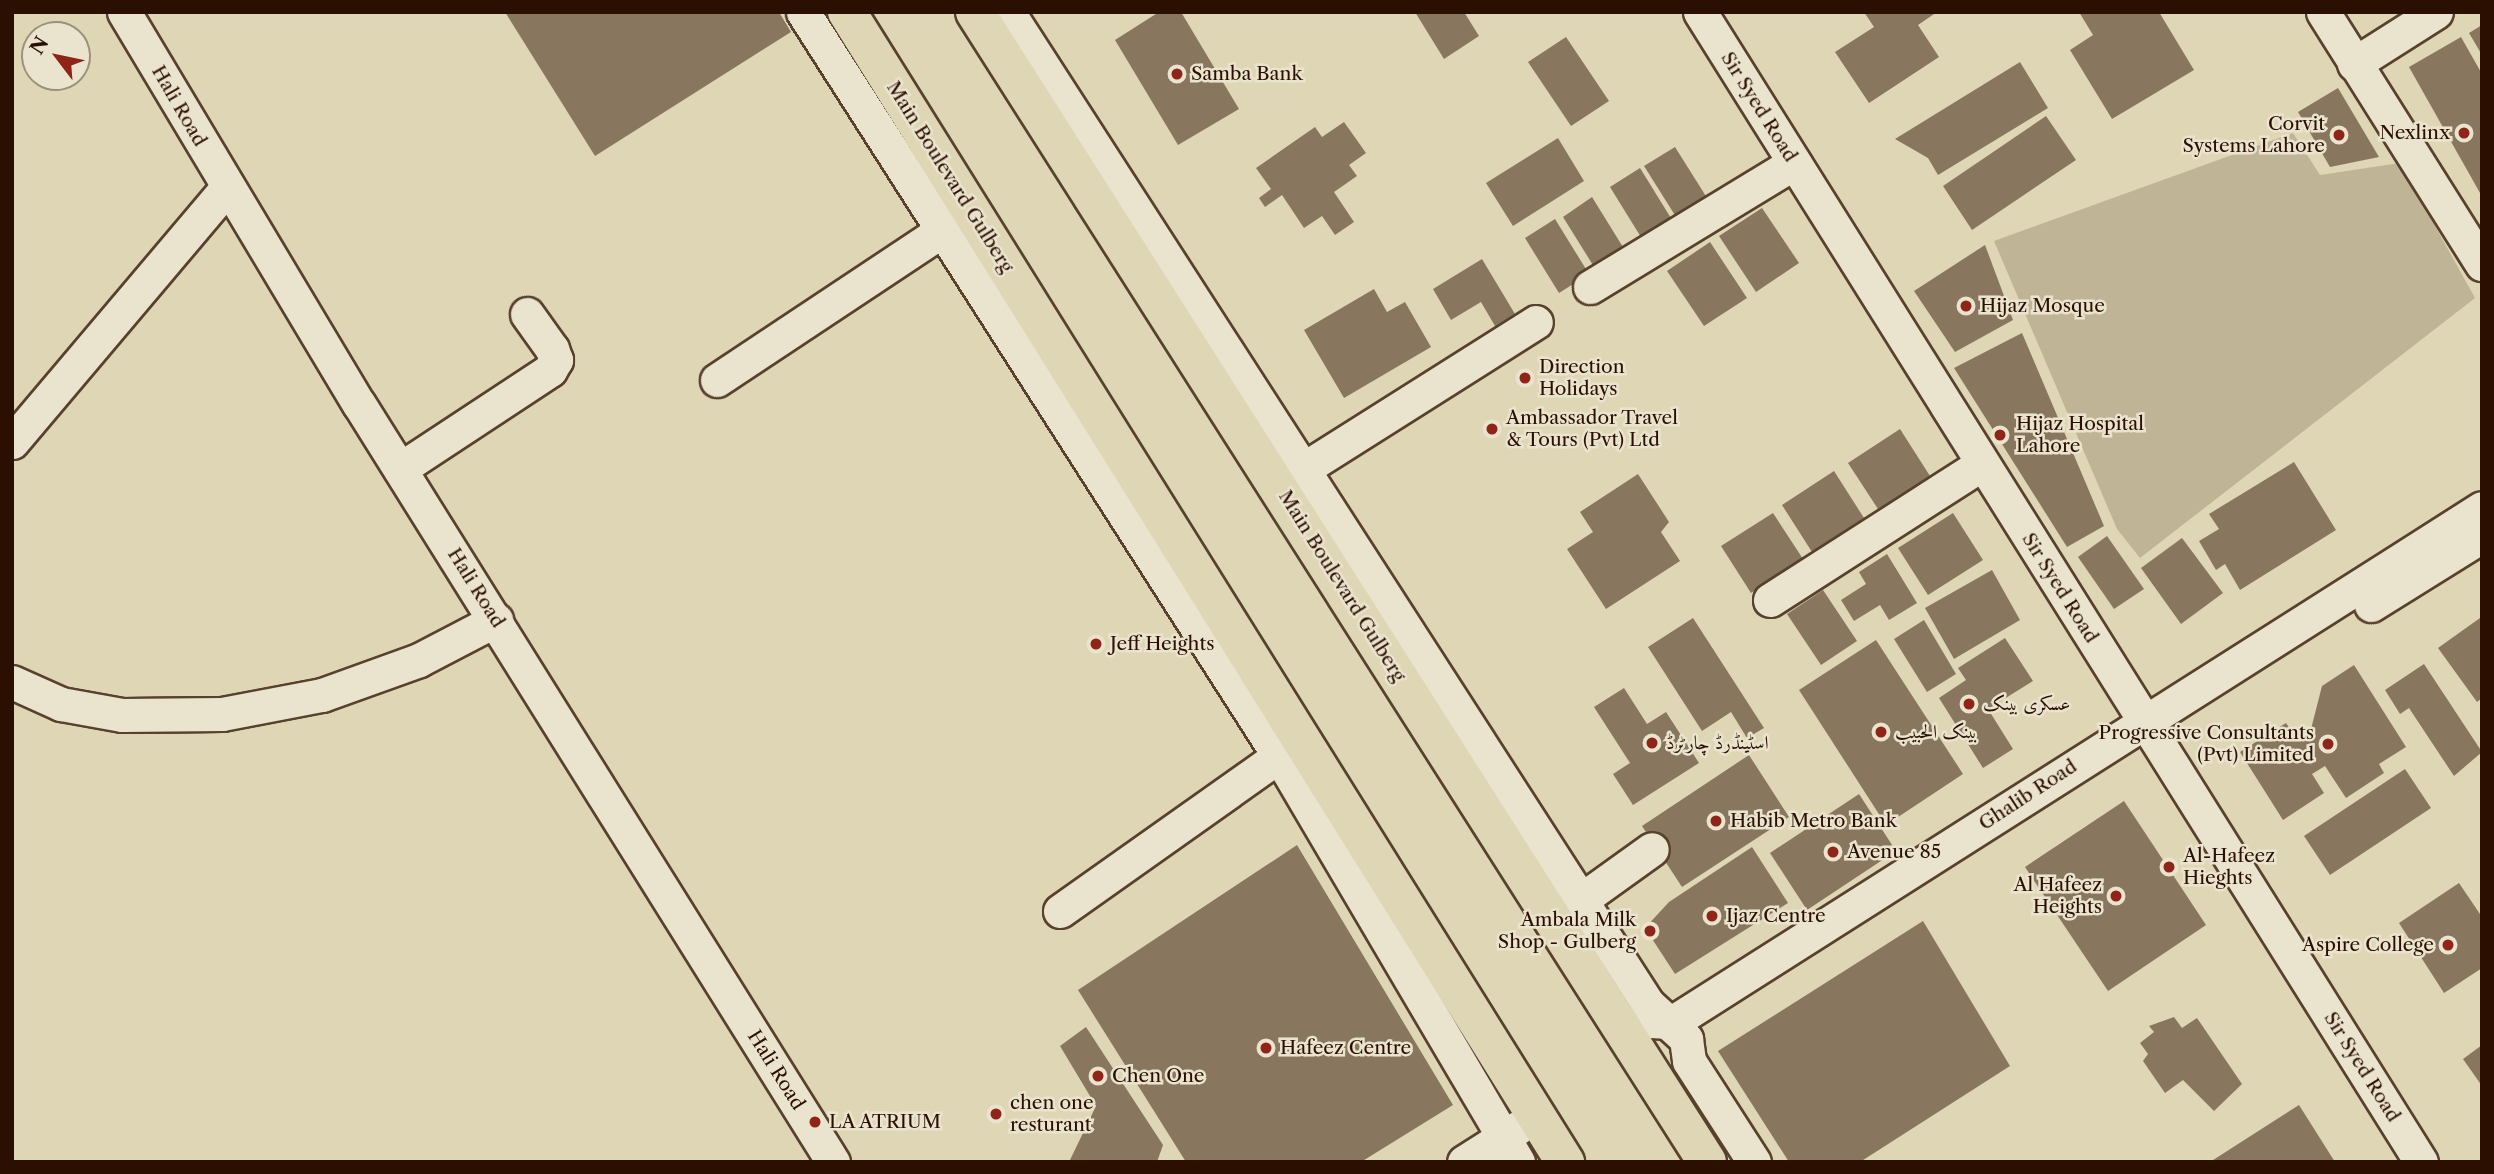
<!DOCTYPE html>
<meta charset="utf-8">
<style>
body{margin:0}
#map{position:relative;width:2494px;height:1174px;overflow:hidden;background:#dfd6b5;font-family:"Libre Caslon Text",Amiri,serif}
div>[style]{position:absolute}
.green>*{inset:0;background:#c0b496}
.building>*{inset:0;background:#89765e}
.roads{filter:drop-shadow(2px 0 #58412d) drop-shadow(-2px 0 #58412d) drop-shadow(0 2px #58412d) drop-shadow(0 -2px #58412d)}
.minor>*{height:33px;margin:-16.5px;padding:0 16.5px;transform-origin:16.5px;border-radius:16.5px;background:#eae4cf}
.major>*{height:38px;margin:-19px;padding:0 19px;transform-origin:19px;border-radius:19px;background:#dfd6b5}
.dots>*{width:19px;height:19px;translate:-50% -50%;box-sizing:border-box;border:4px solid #eae4cf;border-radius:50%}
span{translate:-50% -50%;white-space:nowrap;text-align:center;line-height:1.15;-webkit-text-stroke:5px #eae4cf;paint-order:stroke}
.poi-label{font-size:19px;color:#2b0f00}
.left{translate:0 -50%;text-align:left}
.right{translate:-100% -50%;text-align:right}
.street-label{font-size:19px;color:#2b0f00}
.frame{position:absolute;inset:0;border:14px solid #2b0f00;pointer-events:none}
.north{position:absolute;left:21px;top:21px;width:70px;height:70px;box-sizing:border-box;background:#eae4cf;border:2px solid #9e8f7c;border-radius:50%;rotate:302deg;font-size:19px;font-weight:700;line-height:28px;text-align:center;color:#2b0f00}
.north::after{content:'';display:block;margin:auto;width:24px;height:32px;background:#8f2418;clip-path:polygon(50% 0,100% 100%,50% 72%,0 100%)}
</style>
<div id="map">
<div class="green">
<div style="clip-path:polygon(2293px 133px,2320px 175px,2400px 163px,2475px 298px,2140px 558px,2117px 529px,1994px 241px)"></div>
</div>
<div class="building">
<div style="clip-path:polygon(505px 12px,779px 12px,791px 32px,595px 156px)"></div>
<div style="clip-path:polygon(1159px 12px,1181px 12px,1239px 109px,1178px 145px,1115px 40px)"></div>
<div style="clip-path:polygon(1415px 12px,1464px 12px,1479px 36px,1444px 59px)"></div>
<div style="clip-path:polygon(1864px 12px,1937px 12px,1918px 25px,1939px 57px,1869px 103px,1835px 52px,1874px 27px)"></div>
<div style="clip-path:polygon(2079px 12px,2159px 12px,2194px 70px,2112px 119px,2070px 50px,2093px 35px)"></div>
<div style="clip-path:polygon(2482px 25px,2482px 55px,2469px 33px)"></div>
<div style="clip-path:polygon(1566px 37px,1609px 101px,1571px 126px,1528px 62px)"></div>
<div style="clip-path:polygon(2461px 37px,2482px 74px,2480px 193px,2409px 67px)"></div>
<div style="clip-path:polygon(2020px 62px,2048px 108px,1938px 175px,1928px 158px,1895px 139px)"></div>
<div style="clip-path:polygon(2338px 88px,2379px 157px,2330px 167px,2298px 112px)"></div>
<div style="clip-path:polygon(2046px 116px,2076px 160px,1972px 230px,1943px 186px)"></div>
<div style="clip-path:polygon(1344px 122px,1366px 153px,1349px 165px,1357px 176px,1334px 192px,1354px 222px,1335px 235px,1322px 216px,1304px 228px,1282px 195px,1265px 207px,1259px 198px,1271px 189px,1256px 168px,1315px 127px,1322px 137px)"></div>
<div style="clip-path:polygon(1558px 138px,1584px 181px,1513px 226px,1486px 183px)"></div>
<div style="clip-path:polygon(1675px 147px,1709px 201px,1678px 220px,1644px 166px)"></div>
<div style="clip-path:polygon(1640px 168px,1674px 223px,1644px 242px,1610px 187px)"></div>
<div style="clip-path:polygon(1592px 197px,1626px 252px,1596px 270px,1563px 217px)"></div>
<div style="clip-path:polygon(1762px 208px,1799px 263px,1756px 292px,1719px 236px)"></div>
<div style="clip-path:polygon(1555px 219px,1589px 274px,1559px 293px,1525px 238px)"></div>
<div style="clip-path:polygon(1710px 242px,1747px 298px,1704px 326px,1667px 271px)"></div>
<div style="clip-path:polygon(1985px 245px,2013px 320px,1955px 352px,1914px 291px)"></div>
<div style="clip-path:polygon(1482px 259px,1515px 314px,1495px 326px,1481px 302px,1451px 320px,1433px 289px)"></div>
<div style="clip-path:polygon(1374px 289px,1387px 312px,1405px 302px,1431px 347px,1344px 398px,1304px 330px)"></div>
<div style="clip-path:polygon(2022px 333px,2104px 526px,2067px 547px,1954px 368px)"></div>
<div style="clip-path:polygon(1900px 429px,1930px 476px,1878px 509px,1848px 463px)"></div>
<div style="clip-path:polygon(2294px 462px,2336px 530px,2240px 590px,2225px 564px,2216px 570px,2199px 541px,2219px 529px,2209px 514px)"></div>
<div style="clip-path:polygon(1834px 471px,1864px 518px,1812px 552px,1782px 505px)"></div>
<div style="clip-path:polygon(1638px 474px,1669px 522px,1661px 532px,1680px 561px,1606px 609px,1567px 549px,1593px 532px,1580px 512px)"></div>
<div style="clip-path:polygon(1773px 513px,1803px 559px,1751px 593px,1721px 546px)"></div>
<div style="clip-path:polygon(1953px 513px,1983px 560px,1928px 595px,1898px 548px)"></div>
<div style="clip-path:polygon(2107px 536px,2144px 589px,2114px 609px,2078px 557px)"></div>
<div style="clip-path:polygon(2182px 538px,2223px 593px,2181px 624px,2141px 568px)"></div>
<div style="clip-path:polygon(1887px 554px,1917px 603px,1889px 620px,1880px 605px,1854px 621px,1841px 600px,1866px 584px,1859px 572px)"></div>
<div style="clip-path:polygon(1992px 570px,2020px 620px,1954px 659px,1925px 608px)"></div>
<div style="clip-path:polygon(1823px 590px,1857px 641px,1821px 665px,1787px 614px)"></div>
<div style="clip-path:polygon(1693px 618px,1764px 728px,1747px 738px,1731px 712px,1702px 731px,1648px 647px)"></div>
<div style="clip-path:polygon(2480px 618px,2482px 698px,2477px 702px,2438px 648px)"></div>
<div style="clip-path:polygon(1924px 620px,1956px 674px,1927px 692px,1894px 639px)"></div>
<div style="clip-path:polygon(2005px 638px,2033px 681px,1988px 709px,2013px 749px,1983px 768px,1939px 698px,1966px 680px,1958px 668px)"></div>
<div style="clip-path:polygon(1876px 640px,1963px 774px,1886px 825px,1799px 690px)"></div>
<div style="clip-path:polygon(2424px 664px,2482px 752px,2454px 776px,2409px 708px,2400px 714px,2385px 690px)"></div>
<div style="clip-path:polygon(2354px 665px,2406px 747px,2379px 764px,2384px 773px,2346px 798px,2325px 766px,2312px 774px,2324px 793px,2283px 820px,2240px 752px,2286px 723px,2298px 741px,2310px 733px,2322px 686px)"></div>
<div style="clip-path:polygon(1624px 688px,1647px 724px,1666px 712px,1699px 763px,1633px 805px,1613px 774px,1630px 763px,1594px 707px)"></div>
<div style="clip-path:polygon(1749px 755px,1789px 817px,1682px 887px,1642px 826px)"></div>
<div style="clip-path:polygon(2405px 769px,2431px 808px,2330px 875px,2304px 836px)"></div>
<div style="clip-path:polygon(1859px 794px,1896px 851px,1807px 910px,1770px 853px)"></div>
<div style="clip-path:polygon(2124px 801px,2206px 925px,2108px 991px,2025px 867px)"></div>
<div style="clip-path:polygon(1297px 845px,1453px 1105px,1361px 1162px,1186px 1162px,1078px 990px)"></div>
<div style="clip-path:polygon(1752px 847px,1788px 903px,1675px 974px,1645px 928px,1669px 902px)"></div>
<div style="clip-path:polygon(2459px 883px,2482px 917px,2482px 968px,2444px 993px,2399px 923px)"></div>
<div style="clip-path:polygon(1923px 921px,2010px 1066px,1860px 1162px,1789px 1162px,1718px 1051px)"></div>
<div style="clip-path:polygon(2174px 1017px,2182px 1028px,2197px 1018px,2242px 1084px,2214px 1111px,2183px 1080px,2165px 1093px,2143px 1061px,2148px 1054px,2140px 1043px,2154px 1032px,2149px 1026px)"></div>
<div style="clip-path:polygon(1086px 1027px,1163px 1145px,1157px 1162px,1069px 1162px,1096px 1106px,1060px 1046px)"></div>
<div style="clip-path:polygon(2482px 1045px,2482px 1086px,2463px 1059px)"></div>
<div style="clip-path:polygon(2299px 1105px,2335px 1162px,2210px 1162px)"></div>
</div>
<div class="roads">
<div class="minor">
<div style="left:124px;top:12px;width:457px;rotate:59.1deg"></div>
<div style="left:359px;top:404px;width:894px;rotate:57.98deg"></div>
<div style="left:803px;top:12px;width:883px;rotate:57.39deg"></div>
<div style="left:1279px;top:756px;width:471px;rotate:59.5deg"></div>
<div style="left:1008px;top:12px;width:1181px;rotate:57.17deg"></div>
<div style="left:1648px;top:1004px;width:52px;rotate:42.6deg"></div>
<div style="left:1686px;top:1039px;width:22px;rotate:82deg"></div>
<div style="left:1689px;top:1061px;width:120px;rotate:57.2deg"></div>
<div style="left:1700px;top:12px;width:1357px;rotate:57.91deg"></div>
<div style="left:2323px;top:12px;width:298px;rotate:57.8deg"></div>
<div style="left:2354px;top:64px;width:97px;rotate:-32.4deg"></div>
<div style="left:1590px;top:287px;width:239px;rotate:-31.3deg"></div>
<div style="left:717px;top:380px;width:271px;rotate:-33.6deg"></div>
<div style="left:12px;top:442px;width:333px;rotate:-49.8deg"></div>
<div style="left:1305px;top:468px;width:273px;rotate:-32.3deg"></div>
<div style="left:400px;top:469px;width:180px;rotate:-33.4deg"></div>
<div style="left:550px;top:370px;width:12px;rotate:-59deg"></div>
<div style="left:556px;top:360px;width:12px;rotate:-110deg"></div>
<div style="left:552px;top:349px;width:43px;rotate:-125.5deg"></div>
<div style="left:1770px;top:600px;width:252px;rotate:-32.7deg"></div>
<div style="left:2371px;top:605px;width:131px;rotate:-31.9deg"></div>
<div style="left:12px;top:682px;width:54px;rotate:24.2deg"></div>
<div style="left:61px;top:704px;width:62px;rotate:10.2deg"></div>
<div style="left:122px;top:715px;width:100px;rotate:-0.6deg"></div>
<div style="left:222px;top:714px;width:102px;rotate:-10.8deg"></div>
<div style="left:322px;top:695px;width:103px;rotate:-19.8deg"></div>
<div style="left:419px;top:660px;width:87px;rotate:-27.5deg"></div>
<div style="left:1581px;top:900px;width:87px;rotate:-35.7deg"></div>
<div style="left:1060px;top:911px;width:268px;rotate:-35.3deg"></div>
<div style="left:1651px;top:1021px;width:22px;rotate:3deg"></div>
<div style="left:1673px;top:1022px;width:958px;rotate:-32.43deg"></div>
<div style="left:1464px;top:1162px;width:65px;rotate:-32.5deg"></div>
</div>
<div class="major">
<div style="left:847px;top:12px;width:1356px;rotate:58.02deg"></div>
<div style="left:975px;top:12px;width:1363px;rotate:57.52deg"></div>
</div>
</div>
<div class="dots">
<div style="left:1177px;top:74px;background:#8f2418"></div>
<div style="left:2464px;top:133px;background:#8f2418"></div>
<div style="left:2339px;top:135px;background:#8f2418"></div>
<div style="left:1966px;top:306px;background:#8f2418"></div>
<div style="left:1525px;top:378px;background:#8f2418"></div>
<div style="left:1492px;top:429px;background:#8f2418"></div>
<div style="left:2000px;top:435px;background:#8f2418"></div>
<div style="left:1096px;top:644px;background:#8f2418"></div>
<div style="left:1969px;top:704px;background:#8f2418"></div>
<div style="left:1881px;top:732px;background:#8f2418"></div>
<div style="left:1652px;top:743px;background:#8f2418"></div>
<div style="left:2328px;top:744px;background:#8f2418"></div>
<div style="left:1716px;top:821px;background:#8f2418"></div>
<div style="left:1833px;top:852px;background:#8f2418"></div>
<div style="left:2169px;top:867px;background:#8f2418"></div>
<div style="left:2116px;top:896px;background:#8f2418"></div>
<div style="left:1712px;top:916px;background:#8f2418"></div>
<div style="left:1650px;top:931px;background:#8f2418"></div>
<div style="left:2448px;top:945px;background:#8f2418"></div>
<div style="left:1266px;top:1048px;background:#8f2418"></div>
<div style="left:1098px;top:1076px;background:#8f2418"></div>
<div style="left:996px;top:1114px;background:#8f2418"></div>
<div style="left:815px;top:1122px;background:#8f2418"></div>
</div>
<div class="poi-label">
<span class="left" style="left:1191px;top:74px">Samba Bank</span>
<span class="right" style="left:2325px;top:135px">Corvit<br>Systems Lahore</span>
<span class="right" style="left:2450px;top:133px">Nexlinx</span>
<span class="left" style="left:1980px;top:306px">Hijaz Mosque</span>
<span class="left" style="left:1539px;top:378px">Direction<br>Holidays</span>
<span class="left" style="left:1506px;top:429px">Ambassador Travel<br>&amp; Tours (Pvt) Ltd</span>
<span class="left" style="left:2016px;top:435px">Hijaz Hospital<br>Lahore</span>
<span class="left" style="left:1110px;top:644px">Jeff Heights</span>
<span class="left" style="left:1983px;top:704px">عسکری بینک</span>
<span class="left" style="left:1895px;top:732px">بينک الحبيب</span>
<span class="right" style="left:2314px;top:744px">Progressive Consultants<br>(Pvt) Limited</span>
<span class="left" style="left:1666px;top:743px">اسٹینڈرڈ چارٹرڈ</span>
<span class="left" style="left:1730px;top:821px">Habib Metro Bank</span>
<span class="left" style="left:1847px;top:852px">Avenue 85</span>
<span class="left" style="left:2183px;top:867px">Al-Hafeez<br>Hieghts</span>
<span class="right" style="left:2102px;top:896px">Al Hafeez<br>Heights</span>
<span class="left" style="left:1726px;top:916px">Ijaz Centre</span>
<span class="right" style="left:1636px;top:931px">Ambala Milk<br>Shop - Gulberg</span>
<span class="right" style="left:2434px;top:945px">Aspire College</span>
<span class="left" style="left:1280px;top:1048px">Hafeez Centre</span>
<span class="left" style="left:1112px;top:1076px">Chen One</span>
<span class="left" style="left:1010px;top:1114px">chen one<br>resturant</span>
<span class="left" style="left:829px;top:1122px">LA ATRIUM</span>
</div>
<div class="street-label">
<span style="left:179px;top:106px;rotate:60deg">Hali Road</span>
<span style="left:1759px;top:107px;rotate:58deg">Sir Syed Road</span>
<span style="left:950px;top:177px;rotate:58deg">Main Boulevard Gulberg</span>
<span style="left:1342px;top:586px;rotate:58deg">Main Boulevard Gulberg</span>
<span style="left:476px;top:588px;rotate:58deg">Hali Road</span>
<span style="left:2060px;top:588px;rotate:58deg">Sir Syed Road</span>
<span style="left:2028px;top:795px;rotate:-33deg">Ghalib Road</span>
<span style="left:2362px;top:1067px;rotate:58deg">Sir Syed Road</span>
<span style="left:776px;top:1070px;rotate:58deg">Hali Road</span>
</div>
<div class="frame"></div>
<div class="north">N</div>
</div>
